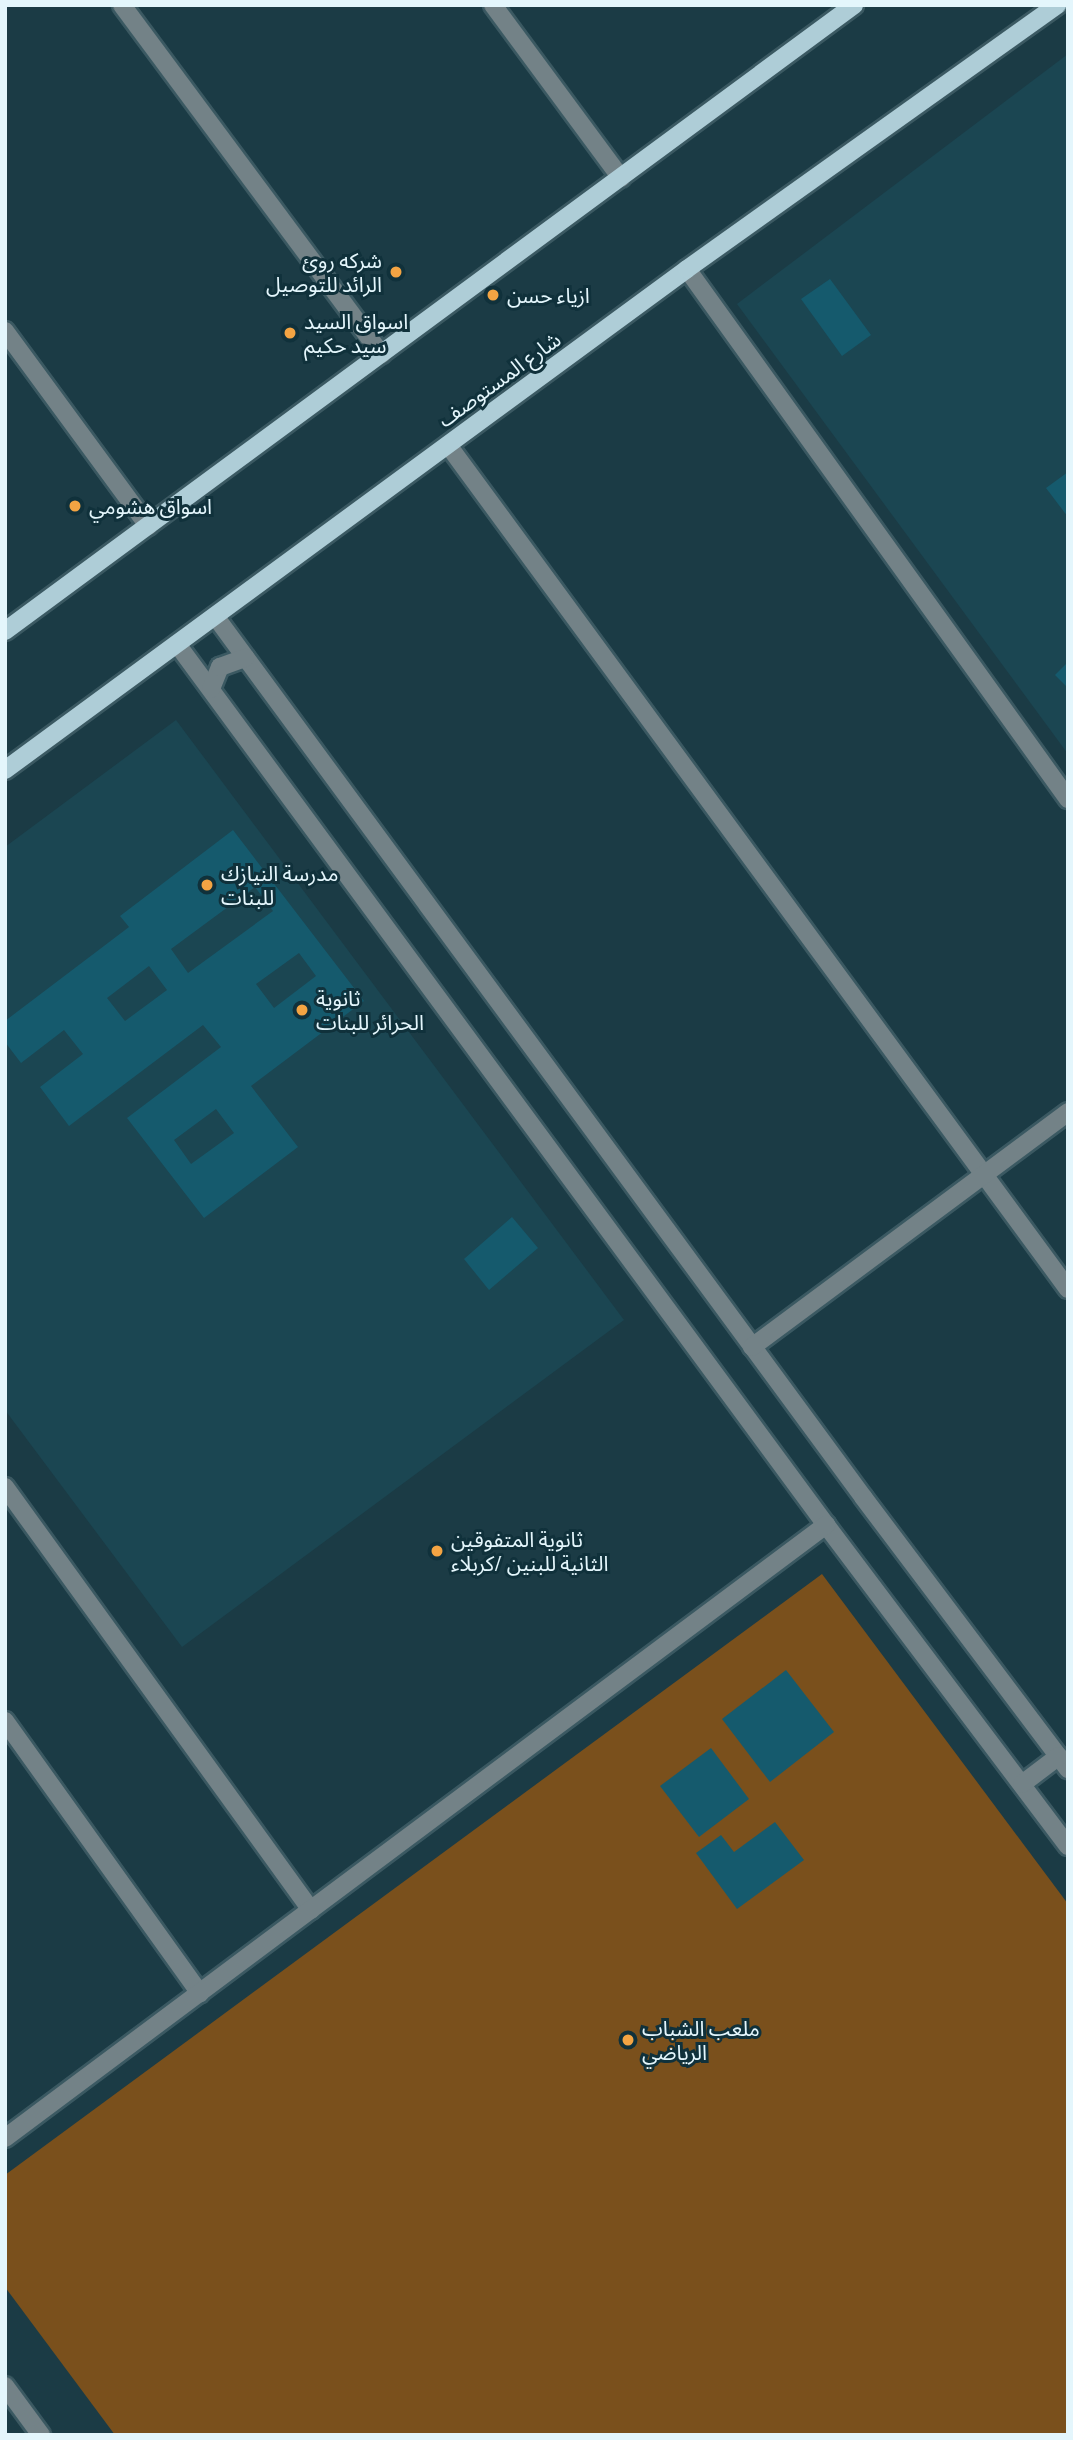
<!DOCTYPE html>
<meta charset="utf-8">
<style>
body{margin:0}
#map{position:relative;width:1073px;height:2440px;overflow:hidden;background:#1b3b45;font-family:Barlow,"Noto Sans Arabic",sans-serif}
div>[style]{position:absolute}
.built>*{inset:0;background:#1b4652}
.green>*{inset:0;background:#7a501c}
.building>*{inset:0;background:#155a6d}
.roads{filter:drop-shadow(2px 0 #3b5962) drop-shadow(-2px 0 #3b5962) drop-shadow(0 2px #3b5962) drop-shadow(0 -2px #3b5962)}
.minor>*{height:18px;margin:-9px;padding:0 9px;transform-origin:9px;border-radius:9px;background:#738287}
.major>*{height:18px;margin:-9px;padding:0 9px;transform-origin:9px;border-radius:9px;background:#aecdd7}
.dots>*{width:19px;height:19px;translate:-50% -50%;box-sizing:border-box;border:4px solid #10313b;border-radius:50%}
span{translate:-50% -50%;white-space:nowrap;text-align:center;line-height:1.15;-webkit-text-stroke:6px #10313b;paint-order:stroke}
.poi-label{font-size:21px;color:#e4f6fc}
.right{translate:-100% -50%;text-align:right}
.left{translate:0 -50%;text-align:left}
.street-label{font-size:21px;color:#e4f6fc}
.frame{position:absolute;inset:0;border:7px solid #e4f6fc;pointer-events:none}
</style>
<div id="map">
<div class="built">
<div style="clip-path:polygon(1068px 54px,1068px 754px,737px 304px)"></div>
<div style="clip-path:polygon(176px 720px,624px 1320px,182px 1647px,5px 1410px,5px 847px)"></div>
</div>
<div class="green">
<div style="clip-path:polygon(822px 1574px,1068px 1904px,1068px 2435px,115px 2435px,5px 2287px,5px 2175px)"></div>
</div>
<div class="building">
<div style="clip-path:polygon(830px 279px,871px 335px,842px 356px,801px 299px)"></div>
<div style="clip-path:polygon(1068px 472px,1068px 517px,1046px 488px)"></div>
<div style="clip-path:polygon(1068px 662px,1068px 688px,1055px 675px)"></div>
<div style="clip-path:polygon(evenodd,233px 830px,364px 1001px,251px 1086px,298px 1147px,204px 1218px,127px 1118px,221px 1047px,203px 1025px,69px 1126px,40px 1087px,83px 1054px,64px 1030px,21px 1063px,5px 1042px,5px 1021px,129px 927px,120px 916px,233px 830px,255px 887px,273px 911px,188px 973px,171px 949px,255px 887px,233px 830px,299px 953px,316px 976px,274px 1008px,256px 984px,299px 953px,233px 830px,149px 966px,167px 990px,125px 1021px,107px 998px,149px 966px,233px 830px,216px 1109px,234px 1133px,191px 1164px,174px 1140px,216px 1109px)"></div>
<div style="clip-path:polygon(512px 1217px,538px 1248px,489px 1290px,464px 1259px)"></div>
<div style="clip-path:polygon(786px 1670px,834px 1732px,770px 1782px,722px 1719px)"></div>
<div style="clip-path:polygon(711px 1748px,749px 1799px,699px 1837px,660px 1786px)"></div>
<div style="clip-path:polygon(775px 1822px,804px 1860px,737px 1909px,696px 1853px,721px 1835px,734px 1852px)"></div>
</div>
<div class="roads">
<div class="minor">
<div style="left:122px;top:5px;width:435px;rotate:53.4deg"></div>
<div style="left:493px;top:5px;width:215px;rotate:53.5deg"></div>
<div style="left:687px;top:269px;width:653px;rotate:54.29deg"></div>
<div style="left:5px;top:331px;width:242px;rotate:53.7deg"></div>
<div style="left:448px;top:445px;width:1047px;rotate:53.7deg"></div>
<div style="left:215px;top:616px;width:1094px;rotate:53.66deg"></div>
<div style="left:863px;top:1497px;width:341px;rotate:53deg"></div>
<div style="left:177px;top:644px;width:1094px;rotate:53.62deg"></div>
<div style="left:826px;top:1525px;width:402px;rotate:53deg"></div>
<div style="left:211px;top:689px;width:24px;rotate:-68deg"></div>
<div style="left:220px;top:667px;width:27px;rotate:-20deg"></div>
<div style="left:752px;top:1347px;width:394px;rotate:-36.6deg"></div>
<div style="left:5px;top:1487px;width:522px;rotate:54.12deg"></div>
<div style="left:5px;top:1721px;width:335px;rotate:54.4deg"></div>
<div style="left:1022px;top:1784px;width:46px;rotate:-37.1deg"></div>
<div style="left:5px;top:2138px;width:1025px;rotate:-36.75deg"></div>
<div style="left:5px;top:2386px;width:61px;rotate:53.7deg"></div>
</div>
<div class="major">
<div style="left:5px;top:631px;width:1055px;rotate:-36.4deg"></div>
<div style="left:5px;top:770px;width:846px;rotate:-36.3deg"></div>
<div style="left:687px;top:269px;width:455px;rotate:-35.5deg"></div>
</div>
</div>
<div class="dots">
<div style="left:396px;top:272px;background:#f3a443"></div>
<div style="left:493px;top:295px;background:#f3a443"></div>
<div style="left:290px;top:333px;background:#f3a443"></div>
<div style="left:75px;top:506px;background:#f3a443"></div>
<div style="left:207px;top:885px;background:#f3a443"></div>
<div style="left:302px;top:1010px;background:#f3a443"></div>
<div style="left:437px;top:1551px;background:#f3a443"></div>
<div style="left:628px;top:2040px;background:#f3a443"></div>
</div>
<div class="poi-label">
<span class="right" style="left:382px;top:272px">شركه روئ<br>الرائد للتوصيل</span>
<span class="left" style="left:507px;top:295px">ازياء حسن</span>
<span class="left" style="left:304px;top:333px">اسواق السيد<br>سيد حكيم</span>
<span class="left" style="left:89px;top:506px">اسواق هشومي</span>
<span class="left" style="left:221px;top:885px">مدرسة النيازك<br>للبنات</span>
<span class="left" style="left:316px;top:1010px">ثانوية<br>الحرائر للبنات</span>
<span class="left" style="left:451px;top:1551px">ثانوية المتفوقين<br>الثانية للبنين /كربلاء</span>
<span class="left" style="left:642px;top:2040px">ملعب الشباب<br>الرياضي</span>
</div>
<div class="street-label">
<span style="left:499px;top:379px;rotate:-36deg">شارع المستوصف</span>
</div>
<div class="frame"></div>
</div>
